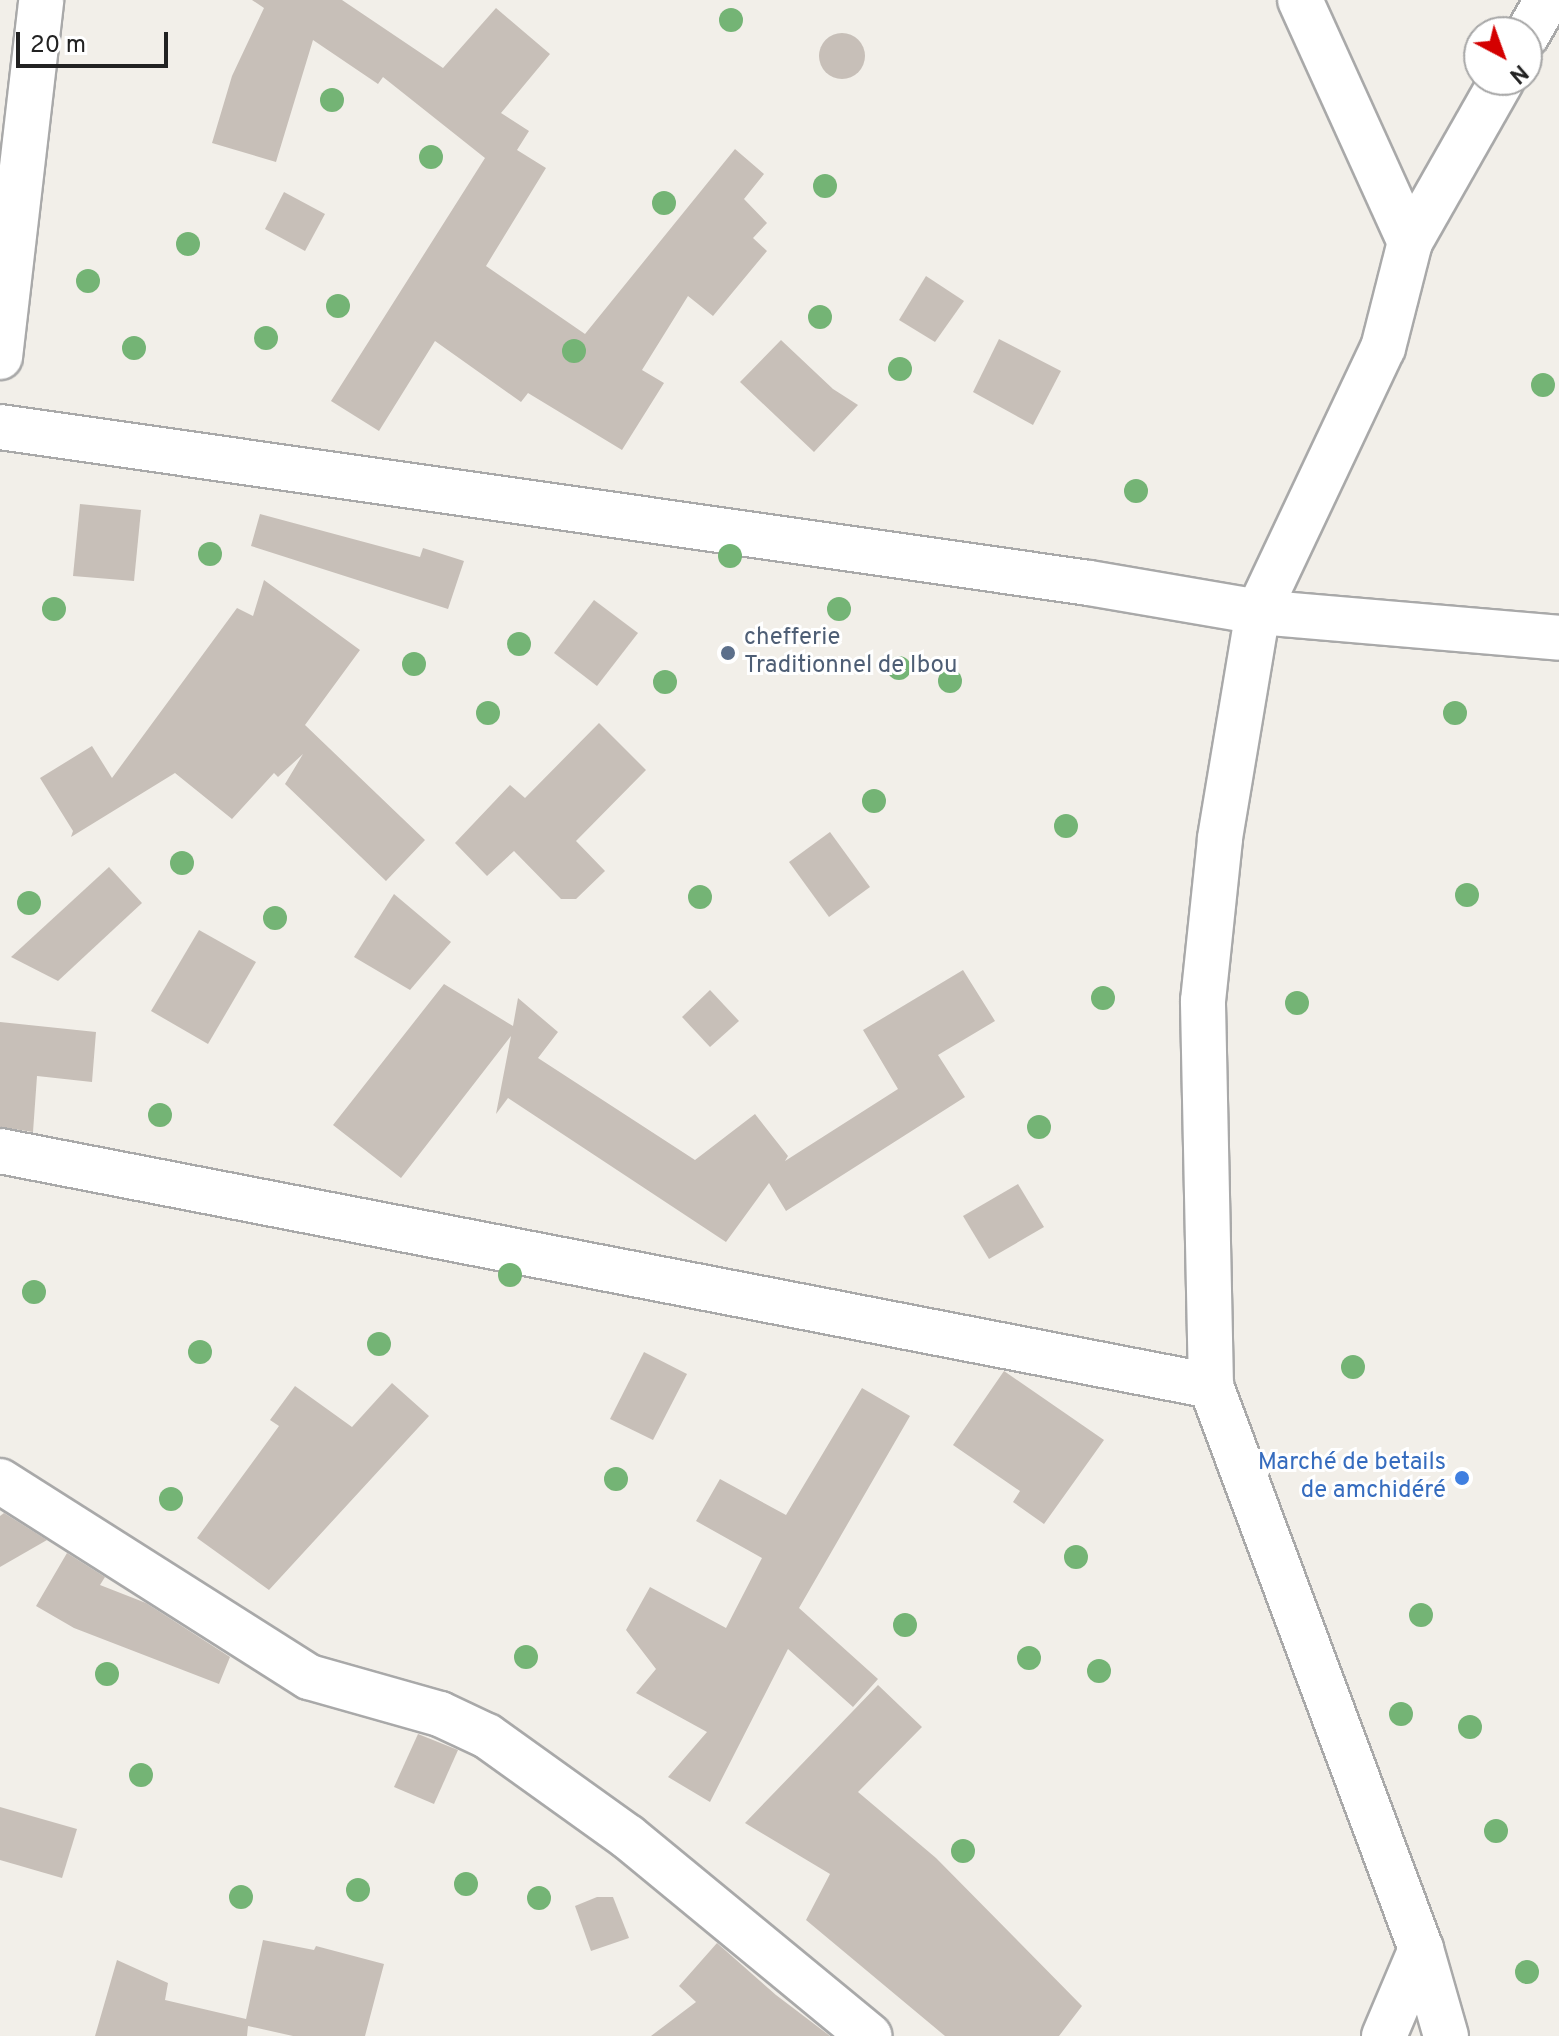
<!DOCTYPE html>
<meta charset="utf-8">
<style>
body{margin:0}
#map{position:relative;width:1559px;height:2036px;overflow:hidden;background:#f2efe9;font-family:Overpass,sans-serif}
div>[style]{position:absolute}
.building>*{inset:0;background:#c7bfb8}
.round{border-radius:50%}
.roads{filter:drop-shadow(2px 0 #a9a9a9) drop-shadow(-2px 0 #a9a9a9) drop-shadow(0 2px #a9a9a9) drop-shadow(0 -2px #a9a9a9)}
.street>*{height:44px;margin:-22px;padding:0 22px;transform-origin:22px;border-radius:22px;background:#fff}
.trees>*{width:24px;height:24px;margin:-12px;border-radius:50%;background:#74b475}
.dots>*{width:22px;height:22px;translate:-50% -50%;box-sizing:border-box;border:4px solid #fff;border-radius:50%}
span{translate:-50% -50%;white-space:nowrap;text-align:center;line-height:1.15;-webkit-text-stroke:6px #fff;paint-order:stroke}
.service-label{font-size:24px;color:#4e5e75}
.left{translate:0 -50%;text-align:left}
.shop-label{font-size:24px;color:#366cbe}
.right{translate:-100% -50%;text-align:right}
.north{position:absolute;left:1463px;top:16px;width:80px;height:80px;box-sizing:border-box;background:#fff;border:2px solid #a7a7a7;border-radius:50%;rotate:139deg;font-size:22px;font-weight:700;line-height:32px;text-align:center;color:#222}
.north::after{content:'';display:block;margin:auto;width:28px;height:36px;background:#d40000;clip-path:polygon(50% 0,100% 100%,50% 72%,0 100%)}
.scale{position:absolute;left:16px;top:32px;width:152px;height:36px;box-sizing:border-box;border:4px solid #222;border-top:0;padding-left:10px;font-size:24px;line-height:28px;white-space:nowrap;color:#222;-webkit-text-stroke:6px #fff;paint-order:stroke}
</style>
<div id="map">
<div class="building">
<div style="clip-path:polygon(252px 0,342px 0,443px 68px,496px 8px,550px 54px,501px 113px,529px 131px,517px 150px,546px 168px,486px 266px,585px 334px,735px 149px,764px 174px,744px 199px,767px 223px,753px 238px,767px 251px,713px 316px,688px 296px,642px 370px,664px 383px,622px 450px,528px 393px,521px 402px,435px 341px,379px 431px,331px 401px,485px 158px,383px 77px,378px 84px,313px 40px,276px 162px,212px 143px,232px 76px,264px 8px)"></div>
<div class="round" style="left:819px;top:33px;width:46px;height:46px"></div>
<div style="clip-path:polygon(284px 192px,325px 214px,305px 251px,265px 229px)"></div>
<div style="clip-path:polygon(926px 276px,964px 301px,935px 342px,899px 320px)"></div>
<div style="clip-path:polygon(999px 339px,1061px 371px,1033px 425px,973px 392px)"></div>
<div style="clip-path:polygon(781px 340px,833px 389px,858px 405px,814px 452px,740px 382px)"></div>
<div style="clip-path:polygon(80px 504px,141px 510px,134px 581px,73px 576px)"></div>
<div style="clip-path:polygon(260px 514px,420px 557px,423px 548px,464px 561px,448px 609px,251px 546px)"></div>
<div style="clip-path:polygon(264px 580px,360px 650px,305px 725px,425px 840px,386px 881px,285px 784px,303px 754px,278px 777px,274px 773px,232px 819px,175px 773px,71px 837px,73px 831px,40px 778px,92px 746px,112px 778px,237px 608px,253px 616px)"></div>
<div style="clip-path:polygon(594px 600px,638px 633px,597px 686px,554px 653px)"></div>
<div style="clip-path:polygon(599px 723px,646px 770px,576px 841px,605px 871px,576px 899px,561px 899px,514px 851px,487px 876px,455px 843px,510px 785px,525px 798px)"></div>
<div style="clip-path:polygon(830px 832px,870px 887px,829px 917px,789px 862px)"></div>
<div style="clip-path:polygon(109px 867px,142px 903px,58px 981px,11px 957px)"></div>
<div style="clip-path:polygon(394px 894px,451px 942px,410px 990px,354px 957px)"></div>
<div style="clip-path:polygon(199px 930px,256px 962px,208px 1044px,151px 1011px)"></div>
<div style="clip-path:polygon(963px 970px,995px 1021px,938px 1055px,965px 1097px,786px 1211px,769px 1183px,726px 1242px,508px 1098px,496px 1114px,511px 1036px,401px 1178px,333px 1125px,444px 984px,513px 1026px,518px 998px,558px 1032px,538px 1058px,695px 1160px,755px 1114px,788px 1156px,785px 1161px,898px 1089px,863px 1030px)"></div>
<div style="clip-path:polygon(710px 990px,739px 1021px,710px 1047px,682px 1017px)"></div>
<div style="clip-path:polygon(0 1022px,96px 1032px,92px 1082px,37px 1076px,33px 1132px,0 1127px)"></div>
<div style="clip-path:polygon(1018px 1184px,1044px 1227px,989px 1259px,963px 1216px)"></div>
<div style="clip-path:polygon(644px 1352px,687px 1374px,653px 1440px,610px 1419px)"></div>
<div style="clip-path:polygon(1004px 1371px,1104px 1440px,1044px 1524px,1013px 1502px,1020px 1491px,953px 1445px)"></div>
<div style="clip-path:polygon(392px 1383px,429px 1416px,269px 1590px,197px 1538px,279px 1426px,270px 1420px,295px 1386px,352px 1427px)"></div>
<div style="clip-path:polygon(862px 1388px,910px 1416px,799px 1608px,878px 1679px,853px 1707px,788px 1649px,710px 1802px,668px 1777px,707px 1732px,636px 1693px,656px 1669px,626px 1630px,650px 1587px,726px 1628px,762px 1558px,696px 1521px,720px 1479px,786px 1515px)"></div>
<div style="clip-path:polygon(4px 1513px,47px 1540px,0 1567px,0 1516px)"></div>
<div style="clip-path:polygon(67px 1553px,105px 1577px,100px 1585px,146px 1603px,230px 1657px,219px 1684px,74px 1628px,36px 1606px)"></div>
<div style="clip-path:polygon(878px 1685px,922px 1727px,858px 1792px,936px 1858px,1082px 2006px,1059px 2036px,945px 2036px,806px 1920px,830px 1874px,745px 1823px)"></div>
<div style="clip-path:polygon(418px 1734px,458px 1750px,434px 1804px,394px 1787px)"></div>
<div style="clip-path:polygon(0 1807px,77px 1829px,62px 1878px,0 1860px)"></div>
<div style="clip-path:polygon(597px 1897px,613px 1897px,629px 1938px,591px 1951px,575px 1906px)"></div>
<div style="clip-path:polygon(263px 1940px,314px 1950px,316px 1946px,384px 1964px,365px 2036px,293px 2036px,248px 2026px,247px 2036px,95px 2036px,117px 1960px,168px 1983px,165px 2000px,246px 2019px)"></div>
<div style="clip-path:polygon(717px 1943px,776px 1995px,830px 2036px,651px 2036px,696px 2002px,679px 1986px)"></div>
</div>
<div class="roads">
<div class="street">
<div style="left:1300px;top:0;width:266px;rotate:65.6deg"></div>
<div style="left:1527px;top:35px;width:40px;rotate:-60.3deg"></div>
<div style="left:0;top:357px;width:359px;rotate:-83.4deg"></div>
<div style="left:0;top:427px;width:1100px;rotate:8.15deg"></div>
<div style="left:1089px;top:583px;width:171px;rotate:9.7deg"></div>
<div style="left:1258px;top:612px;width:302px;rotate:4.9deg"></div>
<div style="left:0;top:1151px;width:1234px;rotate:10.98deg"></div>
<div style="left:0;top:1481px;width:366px;rotate:32.4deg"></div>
<div style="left:309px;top:1677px;width:136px;rotate:15.8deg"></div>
<div style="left:440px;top:1714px;width:52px;rotate:25.1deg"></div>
<div style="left:487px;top:1736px;width:173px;rotate:35.6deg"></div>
<div style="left:628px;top:1837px;width:313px;rotate:39.5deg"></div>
<div style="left:1384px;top:2036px;width:95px;rotate:-67deg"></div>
<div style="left:1446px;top:2036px;width:91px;rotate:-106deg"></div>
<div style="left:1421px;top:1949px;width:601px;rotate:-110.46deg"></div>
<div style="left:1211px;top:1386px;width:385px;rotate:-91.2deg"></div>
<div style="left:1203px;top:1001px;width:164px;rotate:-84deg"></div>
<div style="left:1220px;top:838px;width:229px;rotate:-80.5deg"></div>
<div style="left:1258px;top:612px;width:292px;rotate:-64.7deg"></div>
<div style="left:1383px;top:348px;width:109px;rotate:-75.7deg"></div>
<div style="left:1410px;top:242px;width:186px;rotate:-60.4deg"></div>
</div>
</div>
<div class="trees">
<div style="left:731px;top:20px"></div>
<div style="left:332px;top:100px"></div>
<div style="left:431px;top:157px"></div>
<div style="left:825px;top:186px"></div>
<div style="left:664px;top:203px"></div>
<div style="left:188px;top:244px"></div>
<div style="left:88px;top:281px"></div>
<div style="left:338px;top:306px"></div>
<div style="left:820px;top:317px"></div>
<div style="left:266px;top:338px"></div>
<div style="left:134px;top:348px"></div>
<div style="left:574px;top:351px"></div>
<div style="left:900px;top:369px"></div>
<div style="left:1543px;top:385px"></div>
<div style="left:1136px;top:491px"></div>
<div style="left:210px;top:554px"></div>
<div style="left:730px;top:556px"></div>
<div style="left:54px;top:609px"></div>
<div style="left:839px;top:609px"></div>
<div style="left:519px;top:644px"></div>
<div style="left:414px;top:664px"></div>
<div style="left:899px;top:668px"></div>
<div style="left:950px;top:681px"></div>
<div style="left:665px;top:682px"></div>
<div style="left:488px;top:713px"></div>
<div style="left:1455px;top:713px"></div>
<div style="left:874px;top:801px"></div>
<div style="left:1066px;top:826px"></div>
<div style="left:182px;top:863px"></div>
<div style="left:1467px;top:895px"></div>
<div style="left:700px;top:897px"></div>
<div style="left:29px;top:903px"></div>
<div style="left:275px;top:918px"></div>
<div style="left:1103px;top:998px"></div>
<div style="left:1297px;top:1003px"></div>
<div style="left:160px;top:1115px"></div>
<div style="left:1039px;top:1127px"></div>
<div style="left:510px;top:1275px"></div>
<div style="left:34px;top:1292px"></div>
<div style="left:379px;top:1344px"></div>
<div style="left:200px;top:1352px"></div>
<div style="left:1353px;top:1367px"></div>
<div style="left:616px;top:1479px"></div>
<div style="left:171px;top:1499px"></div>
<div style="left:1076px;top:1557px"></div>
<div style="left:1421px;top:1615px"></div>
<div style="left:905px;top:1625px"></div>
<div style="left:526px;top:1657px"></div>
<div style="left:1029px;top:1658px"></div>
<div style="left:1099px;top:1671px"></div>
<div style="left:107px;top:1674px"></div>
<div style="left:1401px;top:1714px"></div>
<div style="left:1470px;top:1727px"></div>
<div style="left:141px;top:1775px"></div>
<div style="left:1496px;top:1831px"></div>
<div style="left:963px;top:1851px"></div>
<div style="left:466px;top:1884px"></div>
<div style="left:358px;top:1890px"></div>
<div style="left:241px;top:1897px"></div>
<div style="left:539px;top:1898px"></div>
<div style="left:1527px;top:1972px"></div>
</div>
<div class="dots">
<div style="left:728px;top:653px;background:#5c6f8a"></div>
<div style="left:1462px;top:1478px;background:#3f7fe0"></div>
</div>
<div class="service-label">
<span class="left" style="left:744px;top:653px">chefferie<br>Traditionnel de Ibou</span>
</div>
<div class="shop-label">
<span class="right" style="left:1446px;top:1478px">Marché de betails<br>de amchidéré</span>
</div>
<div class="north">N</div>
<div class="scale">20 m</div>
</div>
